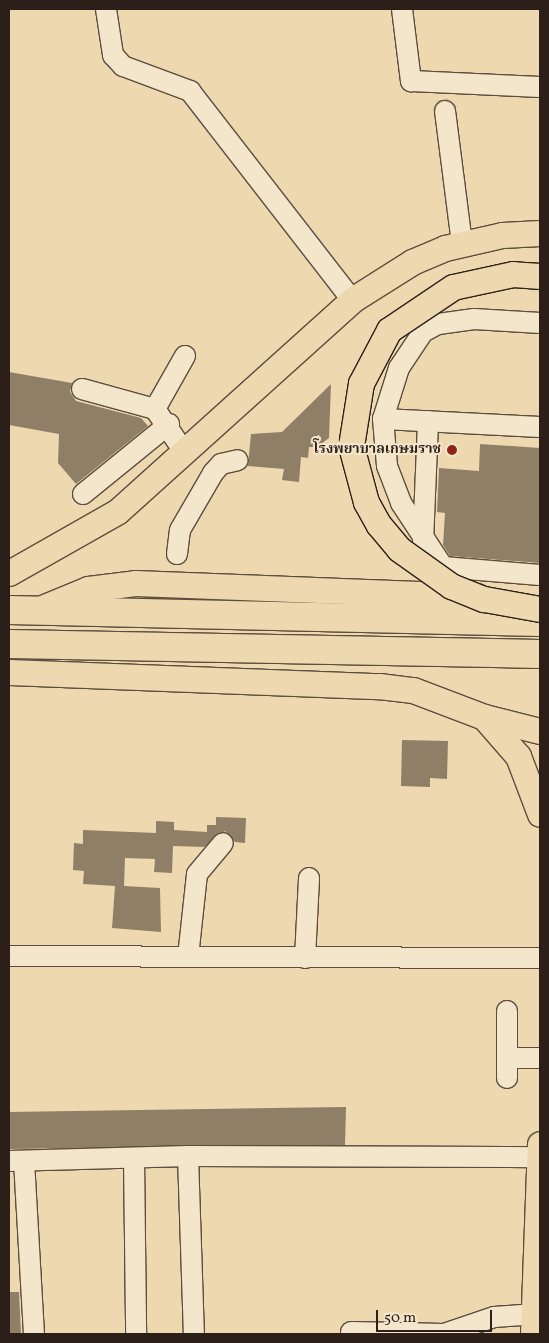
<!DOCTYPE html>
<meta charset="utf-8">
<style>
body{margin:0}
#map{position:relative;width:549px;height:1343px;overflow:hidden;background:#edd8af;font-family:Vollkorn,"Noto Serif Thai",serif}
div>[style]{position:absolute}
.building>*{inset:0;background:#907f67}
.roads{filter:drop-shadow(1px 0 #5c4d3f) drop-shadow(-1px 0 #5c4d3f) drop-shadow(0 1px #5c4d3f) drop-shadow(0 -1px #5c4d3f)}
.minor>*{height:20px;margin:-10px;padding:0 10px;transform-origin:10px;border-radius:10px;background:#f3e6cb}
.major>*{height:25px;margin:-12.5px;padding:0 12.5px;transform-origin:12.5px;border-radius:12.5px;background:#edd8af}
.highway>*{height:28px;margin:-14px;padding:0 14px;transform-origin:14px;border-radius:14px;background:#edd8af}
.bridges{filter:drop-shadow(1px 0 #2c1f1a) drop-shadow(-1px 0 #2c1f1a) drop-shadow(0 1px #2c1f1a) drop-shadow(0 -1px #2c1f1a)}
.major-bridge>*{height:25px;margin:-12.5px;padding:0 12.5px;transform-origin:12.5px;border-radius:12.5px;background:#edd8af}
.dots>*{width:14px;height:14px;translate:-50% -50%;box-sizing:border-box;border:2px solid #f3e6cb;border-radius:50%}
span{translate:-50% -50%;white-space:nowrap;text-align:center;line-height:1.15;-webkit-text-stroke:4px #f3e6cb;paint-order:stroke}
.poi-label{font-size:14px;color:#2c1f1a;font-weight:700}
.right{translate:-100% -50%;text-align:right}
.frame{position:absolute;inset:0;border:10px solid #2c1f1a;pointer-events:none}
.scale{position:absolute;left:376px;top:1310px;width:116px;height:22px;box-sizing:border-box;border:2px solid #2c1f1a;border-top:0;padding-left:6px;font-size:15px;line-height:18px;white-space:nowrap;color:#2c1f1a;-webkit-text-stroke:4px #f3e6cb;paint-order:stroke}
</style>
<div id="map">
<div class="building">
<div style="clip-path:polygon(9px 372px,72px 383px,70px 392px,76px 401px,141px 418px,148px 426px,76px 484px,58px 463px,59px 434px,9px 425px)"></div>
<div style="clip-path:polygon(331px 384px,329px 438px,317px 447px,309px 447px,308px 458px,301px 457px,299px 482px,282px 480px,284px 469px,248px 466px,251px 434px,282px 432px)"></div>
<div style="clip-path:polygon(480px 444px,540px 448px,540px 563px,450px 556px,443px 545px,445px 513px,437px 512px,439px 468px,479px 471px)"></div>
<div style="clip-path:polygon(402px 740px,448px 741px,447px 779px,430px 778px,430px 787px,401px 786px)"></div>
<div style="clip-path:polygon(216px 817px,246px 818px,245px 843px,235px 842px,225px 831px,204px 847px,173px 846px,172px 873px,154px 872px,155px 859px,125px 858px,124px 886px,160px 888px,161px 932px,112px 928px,115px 886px,83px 884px,84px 871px,73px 870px,74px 843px,83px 844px,83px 830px,156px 833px,156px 821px,174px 822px,174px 830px,207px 832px,207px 825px,216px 825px)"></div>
<div style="clip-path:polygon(346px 1107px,345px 1145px,9px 1149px,9px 1112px)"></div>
<div style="clip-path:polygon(9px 1292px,19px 1292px,21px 1334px,9px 1334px)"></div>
</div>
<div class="roads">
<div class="minor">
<div style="left:106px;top:9px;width:47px;rotate:81.3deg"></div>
<div style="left:113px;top:55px;width:15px;rotate:48deg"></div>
<div style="left:123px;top:66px;width:72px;rotate:20.5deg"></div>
<div style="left:190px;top:91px;width:264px;rotate:52.2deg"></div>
<div style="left:402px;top:9px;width:73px;rotate:82.9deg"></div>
<div style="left:411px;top:81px;width:129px;rotate:2.7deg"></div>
<div style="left:445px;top:111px;width:134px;rotate:82.7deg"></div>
<div style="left:540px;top:323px;width:66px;rotate:-176.5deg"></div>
<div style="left:474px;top:319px;width:36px;rotate:172deg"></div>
<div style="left:438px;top:324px;width:17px;rotate:152deg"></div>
<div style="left:423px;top:332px;width:43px;rotate:123.7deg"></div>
<div style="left:399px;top:368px;width:53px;rotate:107.4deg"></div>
<div style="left:383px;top:419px;width:47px;rotate:85.1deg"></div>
<div style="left:387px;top:466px;width:40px;rotate:69deg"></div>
<div style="left:401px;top:503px;width:77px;rotate:56.7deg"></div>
<div style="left:443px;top:567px;width:97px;rotate:4.7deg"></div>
<div style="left:82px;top:389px;width:76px;rotate:15.3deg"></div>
<div style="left:155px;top:409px;width:53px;rotate:55.7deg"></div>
<div style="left:155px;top:409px;width:61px;rotate:-60.5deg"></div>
<div style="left:383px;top:419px;width:157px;rotate:2.9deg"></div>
<div style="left:83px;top:494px;width:111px;rotate:-39.1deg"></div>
<div style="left:423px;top:542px;width:121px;rotate:-87.6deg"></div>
<div style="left:177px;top:554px;width:24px;rotate:-83deg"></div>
<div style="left:180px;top:530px;width:66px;rotate:-59.9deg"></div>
<div style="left:213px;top:473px;width:12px;rotate:-48deg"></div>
<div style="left:221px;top:464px;width:17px;rotate:-13deg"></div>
<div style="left:9px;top:956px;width:531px;rotate:0.22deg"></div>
<div style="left:188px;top:957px;width:83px;rotate:-83.8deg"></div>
<div style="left:197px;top:874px;width:40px;rotate:-50deg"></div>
<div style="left:305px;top:958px;width:80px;rotate:-87.1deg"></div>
<div style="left:507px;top:1011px;width:67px;rotate:90deg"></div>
<div style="left:507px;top:1058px;width:33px"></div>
<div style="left:188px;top:1156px;width:178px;rotate:88.1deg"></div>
<div style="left:134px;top:1158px;width:176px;rotate:89.3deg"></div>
<div style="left:9px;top:1161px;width:179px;rotate:-1.6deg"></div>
<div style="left:188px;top:1156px;width:352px;rotate:0.2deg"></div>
<div style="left:24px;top:1161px;width:173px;rotate:86.7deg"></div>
<div style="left:351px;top:1332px;width:93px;rotate:1.2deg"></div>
<div style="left:444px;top:1334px;width:53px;rotate:-18.8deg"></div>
<div style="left:494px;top:1317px;width:39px;rotate:-4deg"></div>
</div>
<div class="major">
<div style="left:9px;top:573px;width:125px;rotate:-29.6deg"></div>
<div style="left:118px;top:511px;width:315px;rotate:-42deg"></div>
<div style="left:352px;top:300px;width:71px;rotate:-32.3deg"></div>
<div style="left:412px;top:262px;width:36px;rotate:-23deg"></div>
<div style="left:445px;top:248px;width:58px;rotate:-12.8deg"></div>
<div style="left:502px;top:235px;width:38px;rotate:-3deg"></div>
<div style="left:37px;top:610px;width:55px;rotate:-22.4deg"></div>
<div style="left:88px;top:589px;width:47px;rotate:-7.3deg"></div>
<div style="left:135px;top:583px;width:342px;rotate:2.2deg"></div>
<div style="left:9px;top:672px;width:370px;rotate:2.2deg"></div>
<div style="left:379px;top:686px;width:34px;rotate:7deg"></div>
<div style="left:413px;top:690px;width:76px;rotate:20.8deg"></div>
<div style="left:484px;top:717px;width:58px;rotate:14deg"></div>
<div style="left:484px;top:717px;width:52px;rotate:48.9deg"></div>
<div style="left:518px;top:756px;width:62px;rotate:69.2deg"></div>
<div style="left:533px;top:1334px;width:190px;rotate:-87.9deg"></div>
</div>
<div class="highway">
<div style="left:9px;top:610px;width:531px;rotate:1.29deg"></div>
<div style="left:9px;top:644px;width:531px;rotate:1.08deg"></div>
</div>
</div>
<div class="bridges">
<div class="major-bridge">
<div style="left:540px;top:276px;width:27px;rotate:-176deg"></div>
<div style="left:513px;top:274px;width:61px;rotate:167.8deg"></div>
<div style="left:453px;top:287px;width:77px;rotate:146.1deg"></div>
<div style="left:389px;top:330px;width:60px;rotate:117.8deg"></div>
<div style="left:361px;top:383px;width:64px;rotate:99deg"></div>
<div style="left:351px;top:446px;width:58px;rotate:75deg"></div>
<div style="left:366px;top:502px;width:26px;rotate:61deg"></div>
<div style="left:379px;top:525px;width:31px;rotate:50deg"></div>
<div style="left:399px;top:549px;width:64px;rotate:35.4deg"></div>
<div style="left:451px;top:586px;width:35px;rotate:22deg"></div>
<div style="left:484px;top:599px;width:57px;rotate:10.1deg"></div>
</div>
</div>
<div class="dots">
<div style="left:452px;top:450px;background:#8f2418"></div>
</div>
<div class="poi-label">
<span class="right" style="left:441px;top:450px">โรงพยาบาลเกษมราช</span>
</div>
<div class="frame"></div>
<div class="scale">50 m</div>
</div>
